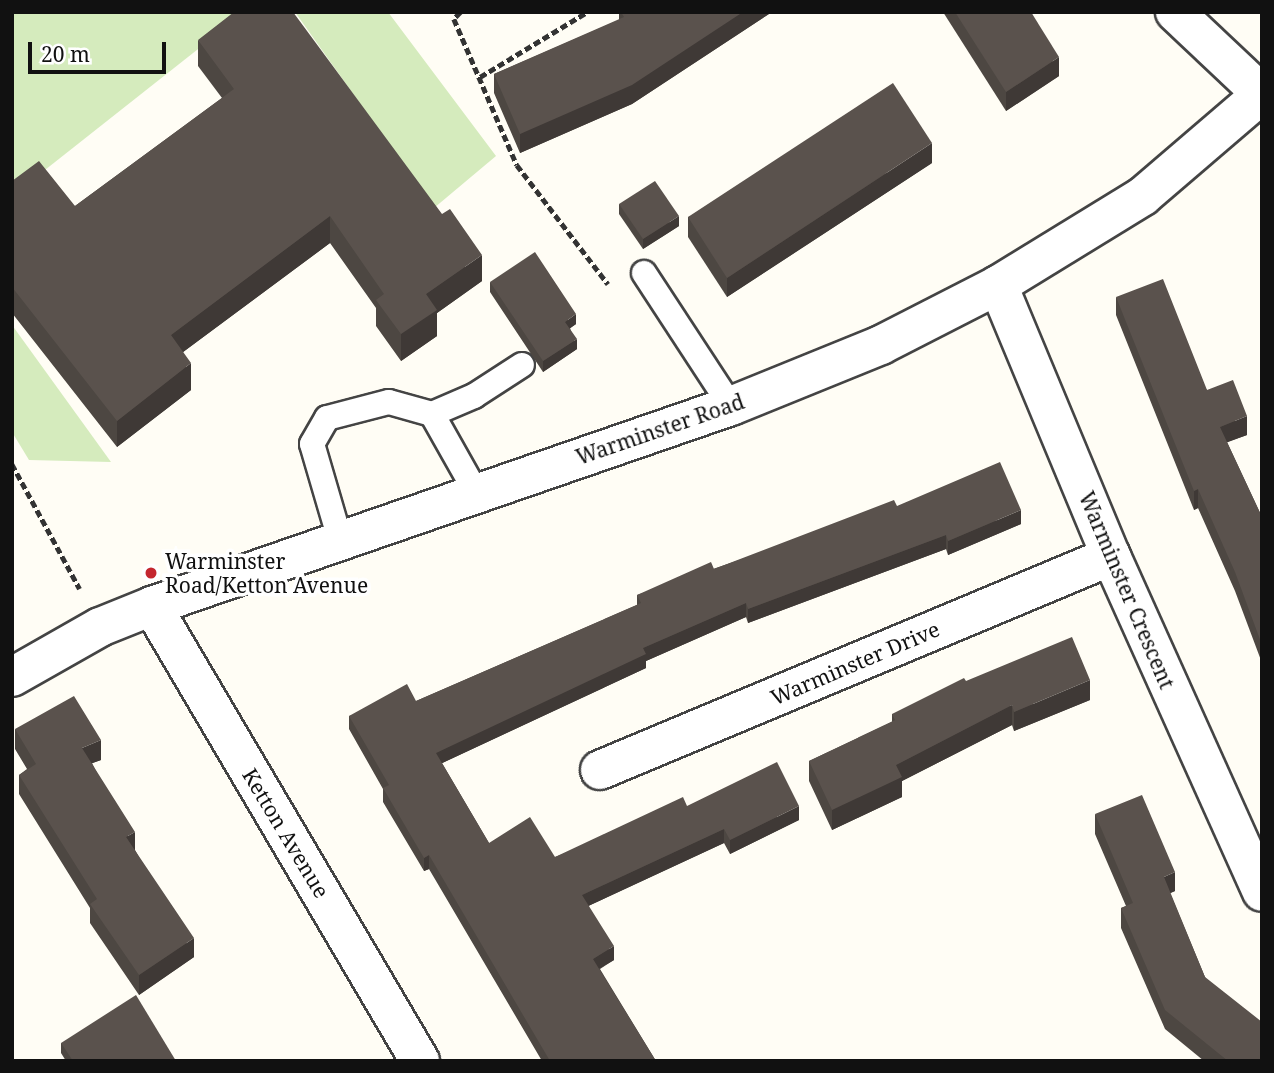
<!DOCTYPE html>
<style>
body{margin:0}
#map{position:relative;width:1274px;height:1073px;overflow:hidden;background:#fffdf5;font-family:"Noto Serif",serif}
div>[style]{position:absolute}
.green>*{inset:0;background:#d5ebbd}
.path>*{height:4.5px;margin-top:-2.25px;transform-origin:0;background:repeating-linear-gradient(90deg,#333 0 7px,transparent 0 10.5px)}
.roads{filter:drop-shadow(2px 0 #444) drop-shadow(-2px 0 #444) drop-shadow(0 2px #444) drop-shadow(0 -2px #444)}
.service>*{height:24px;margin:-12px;padding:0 12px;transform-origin:12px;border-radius:12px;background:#fff}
.minor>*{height:38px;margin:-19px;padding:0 19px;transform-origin:19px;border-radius:19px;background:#fff}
.wall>*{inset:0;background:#4d4742}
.shaded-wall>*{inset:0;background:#3f3936}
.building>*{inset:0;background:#5a524d}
.dots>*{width:19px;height:19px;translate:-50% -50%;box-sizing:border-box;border:4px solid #fff;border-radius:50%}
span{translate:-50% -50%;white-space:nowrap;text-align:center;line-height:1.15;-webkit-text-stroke:7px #fff;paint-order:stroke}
.street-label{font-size:21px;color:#111}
.poi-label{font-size:21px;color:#111}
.left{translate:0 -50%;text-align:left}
.frame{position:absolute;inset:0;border:14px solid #111;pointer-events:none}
.scale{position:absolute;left:28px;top:42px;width:138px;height:32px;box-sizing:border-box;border:4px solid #111;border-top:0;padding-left:9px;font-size:21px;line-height:24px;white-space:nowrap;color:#111;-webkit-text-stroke:5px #fff;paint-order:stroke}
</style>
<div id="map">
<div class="green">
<div style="clip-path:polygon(12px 12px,245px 12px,12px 196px)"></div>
<div style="clip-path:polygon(295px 12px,388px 12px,496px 156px,434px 208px)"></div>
<div style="clip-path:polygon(12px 325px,111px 462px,29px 460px,12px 432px)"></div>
</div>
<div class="path">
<div style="left:461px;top:12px;width:10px;rotate:135deg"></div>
<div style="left:454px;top:19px;width:159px;rotate:66.7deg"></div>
<div style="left:517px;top:165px;width:150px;rotate:52.6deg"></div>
<div style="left:480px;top:77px;width:125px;rotate:-31.3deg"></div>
<div style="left:12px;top:464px;width:142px;rotate:61.5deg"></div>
</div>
<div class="roads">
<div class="service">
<div style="left:644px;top:273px;width:159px;rotate:56.8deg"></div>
<div style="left:432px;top:414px;width:46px;rotate:-23.2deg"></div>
<div style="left:474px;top:396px;width:57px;rotate:-32.9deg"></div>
<div style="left:341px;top:543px;width:103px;rotate:-106.3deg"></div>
<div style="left:312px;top:444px;width:30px;rotate:-60deg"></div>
<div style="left:327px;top:418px;width:64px;rotate:-14.5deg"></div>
<div style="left:389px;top:402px;width:45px;rotate:15.6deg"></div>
<div style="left:432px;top:414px;width:92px;rotate:60.6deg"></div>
</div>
<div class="minor">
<div style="left:1175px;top:12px;width:120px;rotate:43.3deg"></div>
<div style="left:998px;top:285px;width:294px;rotate:67.4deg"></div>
<div style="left:1111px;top:556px;width:368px;rotate:65.8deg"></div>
<div style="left:152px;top:606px;width:528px;rotate:59.5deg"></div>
<div style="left:12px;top:677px;width:101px;rotate:-29.6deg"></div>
<div style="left:100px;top:627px;width:56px;rotate:-22deg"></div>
<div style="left:152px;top:606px;width:613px;rotate:-19.06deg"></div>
<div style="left:731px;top:406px;width:162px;rotate:-22.1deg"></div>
<div style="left:881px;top:345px;width:131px;rotate:-27.1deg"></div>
<div style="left:998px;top:285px;width:170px;rotate:-31.5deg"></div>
<div style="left:1143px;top:196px;width:157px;rotate:-40.6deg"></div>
<div style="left:600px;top:770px;width:554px;rotate:-22.72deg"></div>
</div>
</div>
<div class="wall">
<div style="clip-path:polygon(619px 12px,772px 12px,632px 104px,520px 153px,494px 93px,494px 74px,619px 20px)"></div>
<div style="clip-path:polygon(943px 12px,1031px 12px,1059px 76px,1006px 111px)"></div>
<div style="clip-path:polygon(198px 40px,482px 281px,437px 313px,437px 336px,401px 361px,376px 326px,376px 308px,330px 243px,183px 352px,191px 390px,117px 447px,12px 313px,12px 181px,75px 206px,222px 98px,198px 66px)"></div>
<div style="clip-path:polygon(932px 163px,727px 297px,688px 237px,688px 217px)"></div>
<div style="clip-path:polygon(619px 204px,679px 226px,643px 249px,619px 214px)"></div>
<div style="clip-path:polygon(490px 282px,576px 324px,570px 328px,577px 349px,543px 372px,490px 292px)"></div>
<div style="clip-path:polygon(1116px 297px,1207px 390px,1247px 435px,1227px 442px,1262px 517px,1262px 663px,1235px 591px,1198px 508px,1194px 510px,1116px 315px)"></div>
<div style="clip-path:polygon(897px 506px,1021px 524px,948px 555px,946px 549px,748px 623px,746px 617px,646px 661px,646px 668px,442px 763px,489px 843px,555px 857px,687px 806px,799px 820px,730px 854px,724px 843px,588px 906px,614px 960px,600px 969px,656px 1061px,542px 1061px,429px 869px,424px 871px,383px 802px,383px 789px,349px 729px,349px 716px,416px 701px,637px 605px,637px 595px)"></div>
<div style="clip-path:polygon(1090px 700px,1014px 731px,1012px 725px,902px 781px,902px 797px,832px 830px,809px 781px,809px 761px,892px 722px,892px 714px)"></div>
<div style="clip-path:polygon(15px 729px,101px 760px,92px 763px,135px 850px,194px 957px,139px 995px,90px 923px,90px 908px,19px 794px,19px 775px,27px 769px,15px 749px)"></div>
<div style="clip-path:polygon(1095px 814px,1175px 891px,1170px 893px,1205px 977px,1262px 1061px,1204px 1061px,1165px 1029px,1121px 928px,1121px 908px,1126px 906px,1095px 834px)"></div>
<div style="clip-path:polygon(61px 1043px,176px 1061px,66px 1061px,61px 1053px)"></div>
</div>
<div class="shaded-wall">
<div style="clip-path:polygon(743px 12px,772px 12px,632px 104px,520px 153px,520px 134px)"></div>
<div style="clip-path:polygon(1059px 57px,1059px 76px,1006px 111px,1006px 92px)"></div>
<div style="clip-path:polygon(932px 143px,932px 163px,727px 297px,727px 278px)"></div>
<div style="clip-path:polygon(330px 216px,330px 243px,171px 361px,171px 335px)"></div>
<div style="clip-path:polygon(679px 216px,679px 226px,643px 249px,643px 239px)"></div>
<div style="clip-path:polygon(482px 255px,482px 281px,437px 313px,437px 336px,401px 361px,401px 334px,426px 294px)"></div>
<div style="clip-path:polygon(576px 314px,576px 324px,565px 332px,565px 322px)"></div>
<div style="clip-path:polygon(577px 339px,577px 349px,543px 372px,543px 361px)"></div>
<div style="clip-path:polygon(191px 363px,191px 390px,117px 447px,117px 421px)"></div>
<div style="clip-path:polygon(1247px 416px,1247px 435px,1220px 445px,1220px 427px)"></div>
<div style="clip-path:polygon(1198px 489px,1198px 508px,1194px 510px,1194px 491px)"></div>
<div style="clip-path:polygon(1021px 510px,1021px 524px,948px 555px,948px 541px)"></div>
<div style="clip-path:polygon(946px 535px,946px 549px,748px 623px,748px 609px)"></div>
<div style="clip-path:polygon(746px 603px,746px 617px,646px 661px,646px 668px,436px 766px,436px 753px,643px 648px)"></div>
<div style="clip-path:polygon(1090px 680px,1090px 700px,1014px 731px,1014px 712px)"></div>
<div style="clip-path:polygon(1012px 705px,1012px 725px,902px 781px,902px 797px,832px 830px,832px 810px,896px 765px)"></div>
<div style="clip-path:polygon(101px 740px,101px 760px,82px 767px,82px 748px)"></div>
<div style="clip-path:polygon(799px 806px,799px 820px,730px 854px,730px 840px)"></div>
<div style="clip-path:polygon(724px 829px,724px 843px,582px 909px,582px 895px)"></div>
<div style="clip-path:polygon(135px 832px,135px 851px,126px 837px)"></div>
<div style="clip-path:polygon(429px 855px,429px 869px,424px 871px,424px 858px)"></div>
<div style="clip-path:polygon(1175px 872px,1175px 891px,1164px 896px,1164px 877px)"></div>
<div style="clip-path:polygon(194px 938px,194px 957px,139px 995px,139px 975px)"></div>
<div style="clip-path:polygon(614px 946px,614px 960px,593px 972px,593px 959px)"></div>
</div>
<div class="building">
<div style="clip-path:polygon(234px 12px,293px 12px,442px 214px,450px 209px,482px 255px,426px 294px,437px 310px,401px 334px,376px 300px,384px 294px,330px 216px,171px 335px,191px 363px,117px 421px,12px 287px,12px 181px,39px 161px,75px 206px,234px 89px,198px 40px)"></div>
<div style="clip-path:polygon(621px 12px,743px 12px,632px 85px,520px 134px,494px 74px,624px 17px)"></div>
<div style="clip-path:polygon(955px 12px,1031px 12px,1059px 57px,1006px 92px)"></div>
<div style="clip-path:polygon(893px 83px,932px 143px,727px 278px,688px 217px)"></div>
<div style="clip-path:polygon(655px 181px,679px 216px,643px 239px,619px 204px)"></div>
<div style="clip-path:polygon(535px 252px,576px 314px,565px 322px,577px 339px,543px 361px,490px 282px)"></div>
<div style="clip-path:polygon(1163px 279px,1207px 390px,1233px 380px,1247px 416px,1220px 427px,1262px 517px,1262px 645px,1235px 572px,1198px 489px,1194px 491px,1116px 297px)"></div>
<div style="clip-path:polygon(1000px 462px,1021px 510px,948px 541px,946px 535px,748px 609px,746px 603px,643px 648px,646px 654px,436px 753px,489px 843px,530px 817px,555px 857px,683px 797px,687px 806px,777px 762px,799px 806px,730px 840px,724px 829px,582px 895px,614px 946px,593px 959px,656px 1061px,550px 1061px,429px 855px,424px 858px,383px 788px,389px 785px,349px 716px,407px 684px,416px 701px,641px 603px,637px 595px,711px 562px,714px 569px,894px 500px,897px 506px)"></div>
<div style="clip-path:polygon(1072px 637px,1090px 680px,1014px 712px,1012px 705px,896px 765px,902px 777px,832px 810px,809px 761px,895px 720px,892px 714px,964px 678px,966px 681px)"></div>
<div style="clip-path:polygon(74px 696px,101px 740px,82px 748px,135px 832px,126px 837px,194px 938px,139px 975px,90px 904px,97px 899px,19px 775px,36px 764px,15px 729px)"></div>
<div style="clip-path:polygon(1142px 795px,1175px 872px,1164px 877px,1205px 977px,1262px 1022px,1262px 1061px,1228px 1061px,1165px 1010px,1121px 908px,1133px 903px,1095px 814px)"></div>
<div style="clip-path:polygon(136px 995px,176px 1061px,73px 1061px,61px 1043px)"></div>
</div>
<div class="dots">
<div style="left:151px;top:573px;background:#c4262e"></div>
</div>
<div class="street-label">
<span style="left:660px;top:429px;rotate:-19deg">Warminster Road</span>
<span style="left:1127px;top:590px;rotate:67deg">Warminster Crescent</span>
<span style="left:855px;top:663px;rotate:-23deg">Warminster Drive</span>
<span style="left:286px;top:833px;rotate:59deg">Ketton Avenue</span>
</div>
<div class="poi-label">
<span class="left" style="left:165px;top:573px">Warminster<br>Road/Ketton Avenue</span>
</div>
<div class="frame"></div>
<div class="scale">20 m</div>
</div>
